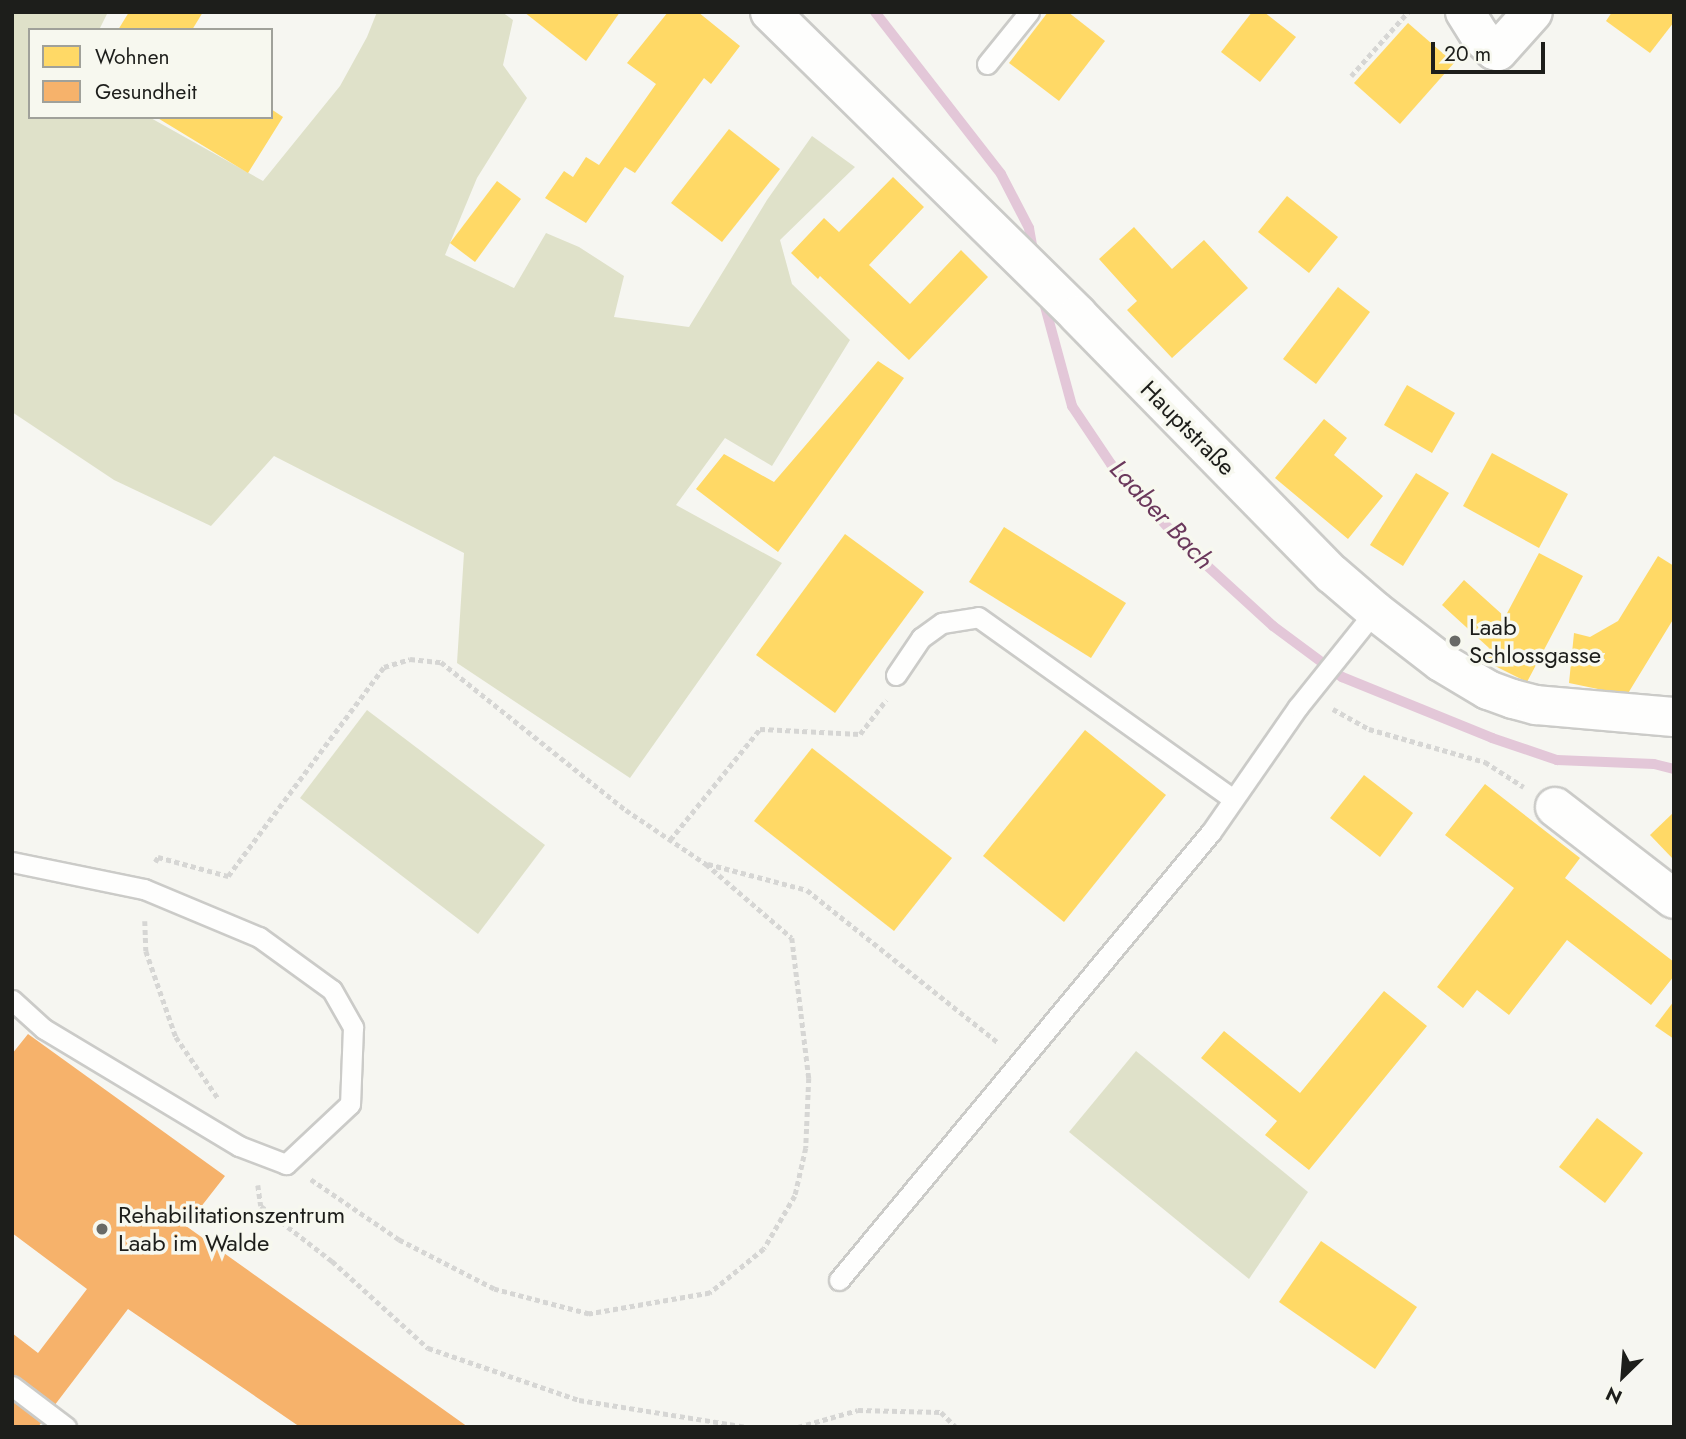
<!DOCTYPE html>
<meta charset="utf-8">
<style>
body{margin:0}
#map{position:relative;width:1686px;height:1439px;overflow:hidden;background:#f6f6f1;font-family:Jost,sans-serif}
div>[style]{position:absolute}
.green>*{inset:0;background:#dfe1c9}
.homes>*{inset:0;background:#ffd966}
.health>*{inset:0;background:#f6b26b}
.stream>*{height:10px;margin:-5px;padding:0 5px;transform-origin:5px;border-radius:5px;background:#e3c7d8}
.path>*{height:4.5px;margin-top:-2.25px;transform-origin:0;background:repeating-linear-gradient(90deg,#d6d6d4 0 5px,transparent 0 8.5px)}
.roads{filter:drop-shadow(2px 0 #cbcbc8) drop-shadow(-2px 0 #cbcbc8) drop-shadow(0 2px #cbcbc8) drop-shadow(0 -2px #cbcbc8)}
.lane>*{height:19px;margin:-9.5px;padding:0 9.5px;transform-origin:9.5px;border-radius:9.5px;background:#fefefd}
.street>*{height:38px;margin:-19px;padding:0 19px;transform-origin:19px;border-radius:19px;background:#fefefd}
.dots>*{width:19px;height:19px;translate:-50% -50%;box-sizing:border-box;border:4px solid #f7f8ef;border-radius:50%}
span{translate:-50% -50%;white-space:nowrap;text-align:center;line-height:1.15;-webkit-text-stroke:7px #f7f8ef;paint-order:stroke}
.street-label{font-size:24px;color:#1d1e1b}
.poi-label{font-size:24px;color:#1d1e1b}
.left{translate:0 -50%;text-align:left}
.water-label{font-size:26px;color:#6b385c;font-style:italic}
.frame{position:absolute;inset:0;border:14px solid #1d1e1b;pointer-events:none}
.legend{position:absolute;left:28px;top:28px;width:245px;height:91px;box-sizing:border-box;background:#f7f8ef;border:2px solid #a0a19a;margin:0;padding:9px 12px;list-style:none;font-size:21px;color:#1d1e1b}
.legend li{display:flex;align-items:center;gap:14px;height:35px}
.legend b{width:35px;border:2px solid #a0a19a}
.north{position:absolute;left:1588px;top:1341px;width:70px;height:70px;-webkit-text-stroke:5px #f7f8ef;paint-order:stroke;rotate:205deg;font-size:19px;font-weight:700;line-height:28px;text-align:center;color:#1d1e1b}
.north::after{content:'';display:block;margin:auto;width:24px;height:32px;background:#1d1e1b;clip-path:polygon(50% 0,100% 100%,50% 72%,0 100%)}
.scale{position:absolute;left:1431px;top:42px;width:114px;height:32px;box-sizing:border-box;border:4px solid #1d1e1b;border-top:0;padding-left:9px;font-size:21px;line-height:24px;white-space:nowrap;color:#1d1e1b;-webkit-text-stroke:5px #f7f8ef;paint-order:stroke}
</style>
<div id="map">
<div class="green">
<div style="clip-path:polygon(12px 12px,108px 12px,99px 30px,30px 30px,30px 117px,149px 117px,263px 181px,340px 86px,367px 37px,377px 12px,502px 12px,513px 20px,503px 65px,527px 98px,477px 178px,445px 255px,514px 288px,546px 233px,579px 247px,624px 276px,614px 317px,689px 327px,767px 200px,812px 136px,855px 167px,780px 240px,792px 284px,850px 340px,772px 466px,725px 438px,676px 505px,782px 563px,630px 778px,457px 663px,464px 553px,274px 456px,211px 526px,114px 480px,12px 412px)"></div>
<div style="clip-path:polygon(367px 710px,545px 845px,478px 934px,300px 798px)"></div>
<div style="clip-path:polygon(1136px 1051px,1308px 1192px,1249px 1279px,1069px 1132px)"></div>
</div>
<div class="homes">
<div style="clip-path:polygon(129px 12px,203px 12px,192px 30px,118px 30px)"></div>
<div style="clip-path:polygon(524px 12px,620px 12px,586px 61px)"></div>
<div style="clip-path:polygon(668px 12px,698px 12px,740px 46px,711px 84px,704px 78px,635px 173px,625px 167px,586px 223px,545px 198px,564px 171px,573px 177px,586px 157px,599px 165px,656px 84px,627px 63px)"></div>
<div style="clip-path:polygon(1048px 12px,1068px 12px,1105px 41px,1059px 101px,1009px 63px)"></div>
<div style="clip-path:polygon(1252px 12px,1264px 12px,1296px 37px,1260px 82px,1221px 52px)"></div>
<div style="clip-path:polygon(1612px 12px,1674px 12px,1674px 22px,1650px 53px,1606px 21px)"></div>
<div style="clip-path:polygon(1408px 23px,1454px 63px,1400px 124px,1354px 83px)"></div>
<div style="clip-path:polygon(271px 109px,283px 117px,248px 173px,156px 117px,271px 117px)"></div>
<div style="clip-path:polygon(729px 129px,780px 169px,722px 242px,671px 203px)"></div>
<div style="clip-path:polygon(893px 177px,924px 207px,869px 265px,910px 304px,961px 250px,988px 277px,909px 360px,820px 276px,818px 279px,791px 253px,824px 218px,839px 232px)"></div>
<div style="clip-path:polygon(497px 181px,521px 199px,475px 262px,450px 243px)"></div>
<div style="clip-path:polygon(1287px 196px,1338px 237px,1309px 273px,1258px 232px)"></div>
<div style="clip-path:polygon(1134px 227px,1172px 269px,1204px 240px,1248px 288px,1172px 358px,1127px 310px,1137px 301px,1099px 259px)"></div>
<div style="clip-path:polygon(1338px 287px,1370px 312px,1316px 384px,1283px 359px)"></div>
<div style="clip-path:polygon(878px 361px,904px 378px,778px 552px,696px 489px,724px 454px,774px 482px)"></div>
<div style="clip-path:polygon(1407px 385px,1455px 413px,1432px 453px,1384px 425px)"></div>
<div style="clip-path:polygon(1324px 419px,1347px 438px,1334px 455px,1383px 496px,1348px 539px,1275px 478px)"></div>
<div style="clip-path:polygon(1492px 453px,1568px 494px,1539px 548px,1463px 506px)"></div>
<div style="clip-path:polygon(1416px 473px,1449px 493px,1403px 566px,1370px 545px)"></div>
<div style="clip-path:polygon(1004px 527px,1126px 603px,1091px 658px,969px 582px)"></div>
<div style="clip-path:polygon(845px 534px,924px 592px,835px 713px,756px 655px)"></div>
<div style="clip-path:polygon(1539px 553px,1583px 576px,1527px 682px,1483px 660px,1489px 648px,1442px 605px,1464px 580px,1505px 617px)"></div>
<div style="clip-path:polygon(1658px 556px,1674px 566px,1674px 618px,1627px 695px,1569px 683px,1574px 633px,1590px 637px,1618px 621px)"></div>
<div style="clip-path:polygon(1085px 730px,1166px 795px,1064px 922px,983px 856px)"></div>
<div style="clip-path:polygon(812px 748px,952px 858px,894px 931px,754px 821px)"></div>
<div style="clip-path:polygon(1364px 775px,1413px 813px,1380px 857px,1330px 818px)"></div>
<div style="clip-path:polygon(1485px 784px,1580px 858px,1565px 878px,1674px 962px,1674px 976px,1651px 1005px,1567px 940px,1509px 1015px,1477px 990px,1463px 1008px,1437px 987px,1514px 888px,1445px 835px)"></div>
<div style="clip-path:polygon(1674px 812px,1674px 860px,1650px 835px)"></div>
<div style="clip-path:polygon(1384px 991px,1427px 1026px,1309px 1170px,1265px 1135px,1277px 1121px,1201px 1058px,1224px 1031px,1300px 1093px)"></div>
<div style="clip-path:polygon(1674px 1001px,1674px 1039px,1655px 1026px)"></div>
<div style="clip-path:polygon(1597px 1118px,1643px 1153px,1605px 1203px,1559px 1167px)"></div>
<div style="clip-path:polygon(1321px 1241px,1417px 1307px,1375px 1369px,1279px 1302px)"></div>
</div>
<div class="health">
<div style="clip-path:polygon(28px 1034px,225px 1176px,186px 1226px,468px 1427px,300px 1427px,128px 1309px,38px 1427px,12px 1427px,12px 1333px,38px 1353px,87px 1289px,12px 1233px,12px 1054px)"></div>
</div>
<div class="stream">
<div style="left:875px;top:12px;width:205px;rotate:52.1deg"></div>
<div style="left:1001px;top:174px;width:61px;rotate:62.6deg"></div>
<div style="left:1029px;top:228px;width:27px;rotate:80deg"></div>
<div style="left:1043px;top:299px;width:111px;rotate:74.8deg"></div>
<div style="left:1072px;top:406px;width:70px;rotate:56.1deg"></div>
<div style="left:1111px;top:464px;width:103px;rotate:48.1deg"></div>
<div style="left:1180px;top:541px;width:126px;rotate:42.4deg"></div>
<div style="left:1273px;top:626px;width:86px;rotate:36.5deg"></div>
<div style="left:1342px;top:677px;width:162px;rotate:22.1deg"></div>
<div style="left:1492px;top:738px;width:69px;rotate:18.7deg"></div>
<div style="left:1557px;top:760px;width:97px;rotate:2.4deg"></div>
<div style="left:1654px;top:764px;width:21px;rotate:14deg"></div>
</div>
<div class="path">
<div style="left:1351px;top:76px;width:86px;rotate:-48.3deg"></div>
<div style="left:1333px;top:709px;width:41px;rotate:29.1deg"></div>
<div style="left:1369px;top:729px;width:121px;rotate:15.9deg"></div>
<div style="left:1485px;top:762px;width:46px;rotate:32.7deg"></div>
<div style="left:670px;top:840px;width:143px;rotate:-51deg"></div>
<div style="left:760px;top:729px;width:100px;rotate:2.9deg"></div>
<div style="left:860px;top:734px;width:43px;rotate:-52.6deg"></div>
<div style="left:155px;top:862px;width:6px;rotate:-59deg"></div>
<div style="left:158px;top:857px;width:73px;rotate:15.2deg"></div>
<div style="left:228px;top:876px;width:261px;rotate:-53.3deg"></div>
<div style="left:384px;top:667px;width:27px;rotate:-17deg"></div>
<div style="left:410px;top:659px;width:31px;rotate:6deg"></div>
<div style="left:441px;top:662px;width:237px;rotate:38.7deg"></div>
<div style="left:626px;top:810px;width:97px;rotate:34deg"></div>
<div style="left:706px;top:864px;width:113px;rotate:40.7deg"></div>
<div style="left:792px;top:938px;width:141px;rotate:83.1deg"></div>
<div style="left:809px;top:1078px;width:70px;rotate:92.5deg"></div>
<div style="left:806px;top:1148px;width:49px;rotate:102.9deg"></div>
<div style="left:795px;top:1196px;width:61px;rotate:120.3deg"></div>
<div style="left:764px;top:1249px;width:70px;rotate:140.8deg"></div>
<div style="left:710px;top:1293px;width:123px;rotate:170.2deg"></div>
<div style="left:589px;top:1314px;width:98px;rotate:-165.3deg"></div>
<div style="left:494px;top:1289px;width:107px;rotate:-152.7deg"></div>
<div style="left:399px;top:1240px;width:107px;rotate:-145.7deg"></div>
<div style="left:708px;top:864px;width:102px;rotate:14.7deg"></div>
<div style="left:807px;top:890px;width:246px;rotate:38.6deg"></div>
<div style="left:145px;top:921px;width:30px;rotate:88deg"></div>
<div style="left:146px;top:951px;width:91px;rotate:70.8deg"></div>
<div style="left:176px;top:1037px;width:74px;rotate:55.5deg"></div>
<div style="left:258px;top:1185px;width:21px;rotate:82deg"></div>
<div style="left:261px;top:1206px;width:90px;rotate:37.8deg"></div>
<div style="left:332px;top:1261px;width:130px;rotate:42.2deg"></div>
<div style="left:428px;top:1348px;width:160px;rotate:19deg"></div>
<div style="left:579px;top:1400px;width:170px;rotate:9.1deg"></div>
<div style="left:798px;top:1427px;width:62px;rotate:-15.8deg"></div>
<div style="left:858px;top:1410px;width:83px;rotate:1.4deg"></div>
<div style="left:941px;top:1412px;width:21px;rotate:45deg"></div>
</div>
<div class="roads">
<div class="lane">
<div style="left:987px;top:64px;width:67px;rotate:-51.1deg"></div>
<div style="left:896px;top:675px;width:45px;rotate:-56deg"></div>
<div style="left:921px;top:638px;width:26px;rotate:-36deg"></div>
<div style="left:942px;top:623px;width:36px;rotate:-9deg"></div>
<div style="left:978px;top:617px;width:312px;rotate:35.5deg"></div>
<div style="left:12px;top:862px;width:135px;rotate:11.6deg"></div>
<div style="left:144px;top:889px;width:125px;rotate:22.7deg"></div>
<div style="left:259px;top:937px;width:90px;rotate:36deg"></div>
<div style="left:332px;top:990px;width:43px;rotate:60.4deg"></div>
<div style="left:353px;top:1027px;width:77px;rotate:92.2deg"></div>
<div style="left:350px;top:1104px;width:88px;rotate:136.8deg"></div>
<div style="left:286px;top:1164px;width:50px;rotate:-159deg"></div>
<div style="left:239px;top:1146px;width:227px;rotate:-149deg"></div>
<div style="left:44px;top:1029px;width:43px;rotate:-137.8deg"></div>
<div style="left:839px;top:1280px;width:582px;rotate:-50.3deg"></div>
<div style="left:1211px;top:832px;width:152px;rotate:-55.2deg"></div>
<div style="left:1298px;top:707px;width:123px;rotate:-51.3deg"></div>
<div style="left:12px;top:1386px;width:68px;rotate:37.2deg"></div>
</div>
<div class="street">
<div style="left:770px;top:12px;width:432px;rotate:44.5deg"></div>
<div style="left:1078px;top:315px;width:363px;rotate:45.6deg"></div>
<div style="left:1332px;top:574px;width:57px;rotate:40.7deg"></div>
<div style="left:1375px;top:611px;width:83px;rotate:37.7deg"></div>
<div style="left:1441px;top:662px;width:55px;rotate:30.8deg"></div>
<div style="left:1488px;top:690px;width:27px;rotate:20deg"></div>
<div style="left:1513px;top:699px;width:24px;rotate:15deg"></div>
<div style="left:1536px;top:705px;width:139px;rotate:5deg"></div>
<div style="left:1465px;top:12px;width:28px;rotate:58deg"></div>
<div style="left:1480px;top:36px;width:20px;rotate:45deg"></div>
<div style="left:1494px;top:50px;width:4px;rotate:14deg"></div>
<div style="left:1498px;top:51px;width:52px;rotate:-48.1deg"></div>
<div style="left:1555px;top:807px;width:150px;rotate:37.7deg"></div>
</div>
</div>
<div class="dots">
<div style="left:1455px;top:641px;background:#696a66"></div>
<div style="left:102px;top:1229px;background:#696a66"></div>
</div>
<div class="street-label">
<span style="left:1188px;top:428px;rotate:45deg">Hauptstraße</span>
</div>
<div class="poi-label">
<span class="left" style="left:1469px;top:641px">Laab<br>Schlossgasse</span>
<span class="left" style="left:118px;top:1229px">Rehabilitationszentrum<br>Laab im Walde</span>
</div>
<div class="water-label">
<span style="left:1161px;top:515px;rotate:47deg">Laaber Bach</span>
</div>
<div class="frame"></div>
<ul class="legend">
<li><b style="height:19px;background:#ffd966"></b>Wohnen</li>
<li><b style="height:19px;background:#f6b26b"></b>Gesundheit</li>
</ul>
<div class="north">N</div>
<div class="scale">20 m</div>
</div>
